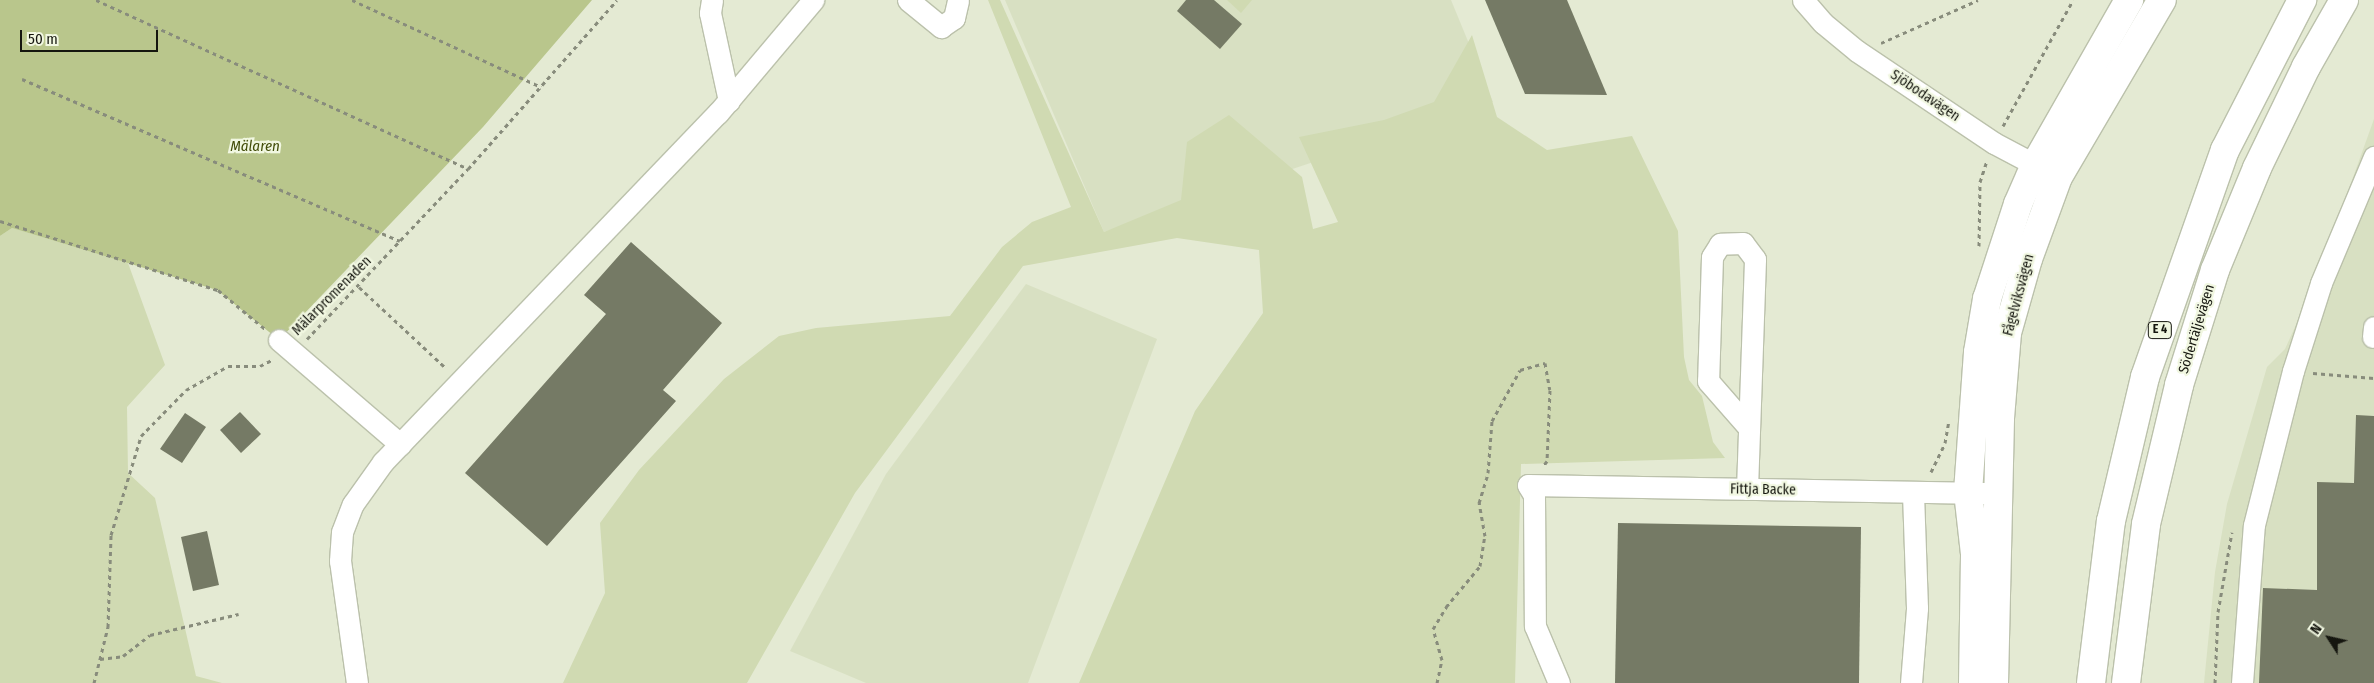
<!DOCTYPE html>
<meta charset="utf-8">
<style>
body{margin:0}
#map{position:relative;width:2374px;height:683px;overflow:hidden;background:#e4ead3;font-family:"Fira Sans Condensed",sans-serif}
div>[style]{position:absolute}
.built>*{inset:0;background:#d8e0c2}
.green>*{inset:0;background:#d0dab2}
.water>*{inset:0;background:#b9c68c}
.building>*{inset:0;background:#757a65}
.path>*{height:3px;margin-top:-1.5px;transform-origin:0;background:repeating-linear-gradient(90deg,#888c7c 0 4px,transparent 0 8px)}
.roads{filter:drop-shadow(1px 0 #bbc1ab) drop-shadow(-1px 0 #bbc1ab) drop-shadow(0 1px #bbc1ab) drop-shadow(0 -1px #bbc1ab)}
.minor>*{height:21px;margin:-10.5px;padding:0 10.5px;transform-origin:10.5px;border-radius:10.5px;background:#fff}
.major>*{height:28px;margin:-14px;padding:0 14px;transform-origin:14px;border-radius:14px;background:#fff}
.highway>*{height:28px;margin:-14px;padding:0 14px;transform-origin:14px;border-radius:14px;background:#fff}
span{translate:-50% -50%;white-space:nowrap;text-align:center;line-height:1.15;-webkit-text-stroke:4.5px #f1f7e1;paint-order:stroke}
.shield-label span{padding:1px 4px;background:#f1f7e1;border:1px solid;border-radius:4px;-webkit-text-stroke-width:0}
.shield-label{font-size:12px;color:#15160f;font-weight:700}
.street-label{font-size:14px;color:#15160f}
.water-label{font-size:15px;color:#424d09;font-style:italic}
.north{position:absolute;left:2304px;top:613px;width:50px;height:50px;-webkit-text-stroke:4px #f1f7e1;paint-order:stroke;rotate:305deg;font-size:14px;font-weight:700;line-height:20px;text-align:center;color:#15160f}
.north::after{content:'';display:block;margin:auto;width:18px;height:22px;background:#15160f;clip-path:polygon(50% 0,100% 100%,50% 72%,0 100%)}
.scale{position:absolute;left:20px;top:30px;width:138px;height:22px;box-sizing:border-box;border:2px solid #15160f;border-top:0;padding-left:6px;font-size:15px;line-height:18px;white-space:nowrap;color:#15160f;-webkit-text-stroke:4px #f1f7e1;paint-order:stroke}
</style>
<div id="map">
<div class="built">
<div style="clip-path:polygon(1005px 0,1451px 0,1493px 102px,1104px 232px)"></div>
<div style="clip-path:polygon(2374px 119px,2374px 683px,2204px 683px,2215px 572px,2227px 504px,2267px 367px,2285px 349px,2315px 283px)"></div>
<div style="clip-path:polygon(1026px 284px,1157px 339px,1028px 683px,866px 683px,790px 651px,886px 474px)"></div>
</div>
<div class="green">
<div style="clip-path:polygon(988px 0,1000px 0,1104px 232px,1181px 200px,1187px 142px,1229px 115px,1302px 177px,1313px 229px,1338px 222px,1299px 137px,1384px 120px,1434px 102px,1472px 35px,1497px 117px,1547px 150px,1632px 136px,1678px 231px,1684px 357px,1689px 380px,1702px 396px,1713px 442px,1725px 458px,1521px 464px,1515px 683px,1079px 683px,1195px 411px,1263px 313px,1259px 250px,1177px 238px,1023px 266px,855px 493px,747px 683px,563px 683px,605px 593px,600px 523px,639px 470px,724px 379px,779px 336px,816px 328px,950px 316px,1002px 247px,1032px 222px,1071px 207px)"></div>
<div style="clip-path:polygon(1227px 0,1252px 0,1241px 13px)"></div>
<div style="clip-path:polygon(12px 228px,128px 263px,165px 365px,127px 407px,128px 473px,155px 498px,196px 676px,222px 683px,0 683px,0 236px)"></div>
</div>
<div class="water">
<div style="clip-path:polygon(0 0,592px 0,483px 127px,279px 340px,217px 290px,12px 228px,0 236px)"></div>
</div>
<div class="building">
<div style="clip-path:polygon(1186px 0,1214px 0,1242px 24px,1220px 49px,1177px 11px)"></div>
<div style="clip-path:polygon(1485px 0,1567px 0,1607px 95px,1525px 94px)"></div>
<div style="clip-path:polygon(631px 242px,722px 323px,663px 390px,676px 401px,547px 546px,465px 473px,606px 314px,584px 295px)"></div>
<div style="clip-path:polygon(240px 412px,261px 434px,241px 453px,220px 430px)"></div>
<div style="clip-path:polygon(185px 413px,206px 427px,182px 463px,160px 449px)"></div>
<div style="clip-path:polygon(2356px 415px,2374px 416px,2374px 683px,2259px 683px,2263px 588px,2317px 590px,2317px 482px,2354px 483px)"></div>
<div style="clip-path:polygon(1618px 523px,1861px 527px,1859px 683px,1615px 683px)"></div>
<div style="clip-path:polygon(207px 531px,219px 585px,193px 591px,181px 537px)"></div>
</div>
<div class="path">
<div style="left:96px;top:0;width:409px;rotate:24.4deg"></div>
<div style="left:352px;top:0;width:208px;rotate:24.7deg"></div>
<div style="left:1881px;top:43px;width:106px;rotate:-23.9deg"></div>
<div style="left:22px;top:79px;width:411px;rotate:23.2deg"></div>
<div style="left:2003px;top:126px;width:144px;rotate:-60.9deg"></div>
<div style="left:0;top:221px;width:229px;rotate:17.6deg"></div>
<div style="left:218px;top:290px;width:61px;rotate:39.7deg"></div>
<div style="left:1979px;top:246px;width:64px;rotate:-89.1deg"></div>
<div style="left:1980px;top:182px;width:22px;rotate:-72deg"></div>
<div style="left:359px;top:287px;width:120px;rotate:43deg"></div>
<div style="left:307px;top:339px;width:234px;rotate:-46.6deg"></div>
<div style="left:468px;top:169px;width:225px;rotate:-48.6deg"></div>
<div style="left:2313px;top:373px;width:61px;rotate:4.7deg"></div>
<div style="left:1931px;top:472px;width:32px;rotate:-64deg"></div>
<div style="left:1945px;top:443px;width:23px;rotate:-80deg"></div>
<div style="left:100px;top:659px;width:23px;rotate:-7deg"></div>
<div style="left:123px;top:656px;width:34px;rotate:-38deg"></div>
<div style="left:150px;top:635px;width:91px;rotate:-13.3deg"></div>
<div style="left:94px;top:683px;width:58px;rotate:-76deg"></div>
<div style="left:108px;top:627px;width:92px;rotate:-88.1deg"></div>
<div style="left:111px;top:535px;width:103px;rotate:-73.1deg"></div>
<div style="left:141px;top:436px;width:64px;rotate:-45.6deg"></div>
<div style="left:186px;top:390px;width:48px;rotate:-29.7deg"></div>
<div style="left:228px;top:366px;width:32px"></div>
<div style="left:260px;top:366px;width:13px;rotate:-27deg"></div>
<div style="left:1437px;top:683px;width:24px;rotate:-78deg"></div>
<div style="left:1442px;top:660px;width:32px;rotate:-106deg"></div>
<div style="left:1433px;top:629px;width:26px;rotate:-59deg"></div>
<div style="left:1446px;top:607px;width:53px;rotate:-50.3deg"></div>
<div style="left:1480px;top:566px;width:30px;rotate:-81deg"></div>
<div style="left:1485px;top:536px;width:34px;rotate:-100deg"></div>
<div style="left:1479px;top:503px;width:31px;rotate:-73deg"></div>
<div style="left:1488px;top:473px;width:52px;rotate:-85.6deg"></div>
<div style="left:1492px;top:421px;width:58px;rotate:-61.2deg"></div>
<div style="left:1520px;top:370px;width:26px;rotate:-16deg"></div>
<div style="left:1545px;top:363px;width:27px;rotate:80deg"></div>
<div style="left:1550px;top:390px;width:71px;rotate:92.4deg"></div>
<div style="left:1547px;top:461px;width:5px;rotate:127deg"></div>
<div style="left:2215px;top:683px;width:71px;rotate:-87.6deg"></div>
<div style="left:2218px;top:612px;width:81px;rotate:-80.1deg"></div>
</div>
<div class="roads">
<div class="minor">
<div style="left:712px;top:0;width:13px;rotate:99deg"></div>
<div style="left:710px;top:13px;width:90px;rotate:77.8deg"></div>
<div style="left:908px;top:0;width:43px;rotate:39.3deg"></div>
<div style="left:941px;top:27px;width:16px;rotate:-35deg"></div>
<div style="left:954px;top:18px;width:18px;rotate:-77deg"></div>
<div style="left:1803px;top:0;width:30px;rotate:49deg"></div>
<div style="left:1823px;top:23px;width:44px;rotate:39.5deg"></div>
<div style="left:1857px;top:51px;width:165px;rotate:33.9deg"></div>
<div style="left:1994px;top:143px;width:62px;rotate:27.8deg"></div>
<div style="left:2373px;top:337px;width:10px;rotate:-84deg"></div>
<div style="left:279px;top:340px;width:160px;rotate:40.7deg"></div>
<div style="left:1528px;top:485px;width:470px;rotate:1deg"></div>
<div style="left:1528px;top:485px;width:12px;rotate:59deg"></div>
<div style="left:1534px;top:495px;width:131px;rotate:89.6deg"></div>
<div style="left:1535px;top:626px;width:62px;rotate:67.2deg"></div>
<div style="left:1747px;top:489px;width:230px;rotate:-88deg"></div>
<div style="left:1755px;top:259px;width:20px;rotate:-127deg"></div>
<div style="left:1743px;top:243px;width:23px;rotate:178deg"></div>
<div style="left:1720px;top:244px;width:15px;rotate:122deg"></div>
<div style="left:1712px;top:257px;width:124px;rotate:91.8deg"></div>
<div style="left:1708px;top:381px;width:62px;rotate:48.9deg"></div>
<div style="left:357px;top:683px;width:123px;rotate:-97.9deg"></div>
<div style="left:340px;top:561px;width:29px;rotate:-86deg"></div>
<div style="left:342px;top:532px;width:30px;rotate:-69deg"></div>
<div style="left:353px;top:504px;width:52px;rotate:-54.5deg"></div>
<div style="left:383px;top:462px;width:484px;rotate:-46.2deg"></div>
<div style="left:718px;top:113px;width:148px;rotate:-49.9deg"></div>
<div style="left:1911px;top:683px;width:75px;rotate:-85.4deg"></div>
<div style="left:1917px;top:608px;width:115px;rotate:-92deg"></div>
<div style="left:2242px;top:683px;width:158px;rotate:-85.7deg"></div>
<div style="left:2254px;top:525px;width:159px;rotate:-75.8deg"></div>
<div style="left:2293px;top:371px;width:92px;rotate:-72.3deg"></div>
<div style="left:2321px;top:283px;width:137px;rotate:-67.2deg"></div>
</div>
<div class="major">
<div style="left:1973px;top:683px;width:129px;rotate:-89.1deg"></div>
<div style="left:1975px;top:554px;width:62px;rotate:-96.4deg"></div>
<div style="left:1968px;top:492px;width:140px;rotate:-85.9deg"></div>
<div style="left:1978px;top:352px;width:54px;rotate:-80.4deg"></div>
<div style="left:1987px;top:299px;width:100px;rotate:-71.9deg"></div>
<div style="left:2018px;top:204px;width:43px;rotate:-66.4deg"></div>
<div style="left:2035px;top:165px;width:190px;rotate:-60.3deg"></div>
<div style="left:1994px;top:683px;width:265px;rotate:-88.7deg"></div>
<div style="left:2000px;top:418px;width:85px;rotate:-85.3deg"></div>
<div style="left:2007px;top:333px;width:77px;rotate:-74.2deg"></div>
<div style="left:2028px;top:259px;width:87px;rotate:-69.9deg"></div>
<div style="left:2058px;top:177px;width:205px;rotate:-59.6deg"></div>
</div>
<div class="highway">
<div style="left:2091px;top:683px;width:163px;rotate:-83deg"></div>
<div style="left:2111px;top:521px;width:148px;rotate:-76.7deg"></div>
<div style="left:2145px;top:377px;width:241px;rotate:-70.6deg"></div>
<div style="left:2225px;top:150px;width:169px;rotate:-62.8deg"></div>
<div style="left:2126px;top:683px;width:160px;rotate:-82.8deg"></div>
<div style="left:2146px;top:524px;width:143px;rotate:-76.6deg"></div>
<div style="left:2179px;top:385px;width:121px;rotate:-72.6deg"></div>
<div style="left:2215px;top:270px;width:110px;rotate:-67.6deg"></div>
<div style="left:2257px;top:168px;width:112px;rotate:-64.1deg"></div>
<div style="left:2306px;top:67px;width:77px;rotate:-60.4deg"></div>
</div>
</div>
<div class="shield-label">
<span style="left:2160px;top:330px">E 4</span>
</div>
<div class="street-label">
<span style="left:1925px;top:96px;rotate:34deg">Sjöbodavägen</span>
<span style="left:2019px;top:295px;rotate:-75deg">Fågelviksvägen</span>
<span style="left:332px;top:296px;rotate:-45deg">Mälarpromenaden</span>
<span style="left:2197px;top:329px;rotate:-73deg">Södertäljevägen</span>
<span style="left:1763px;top:490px;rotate:1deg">Fittja Backe</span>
</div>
<div class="water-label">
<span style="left:255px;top:147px">Mälaren</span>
</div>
<div class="north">N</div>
<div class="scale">50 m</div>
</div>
